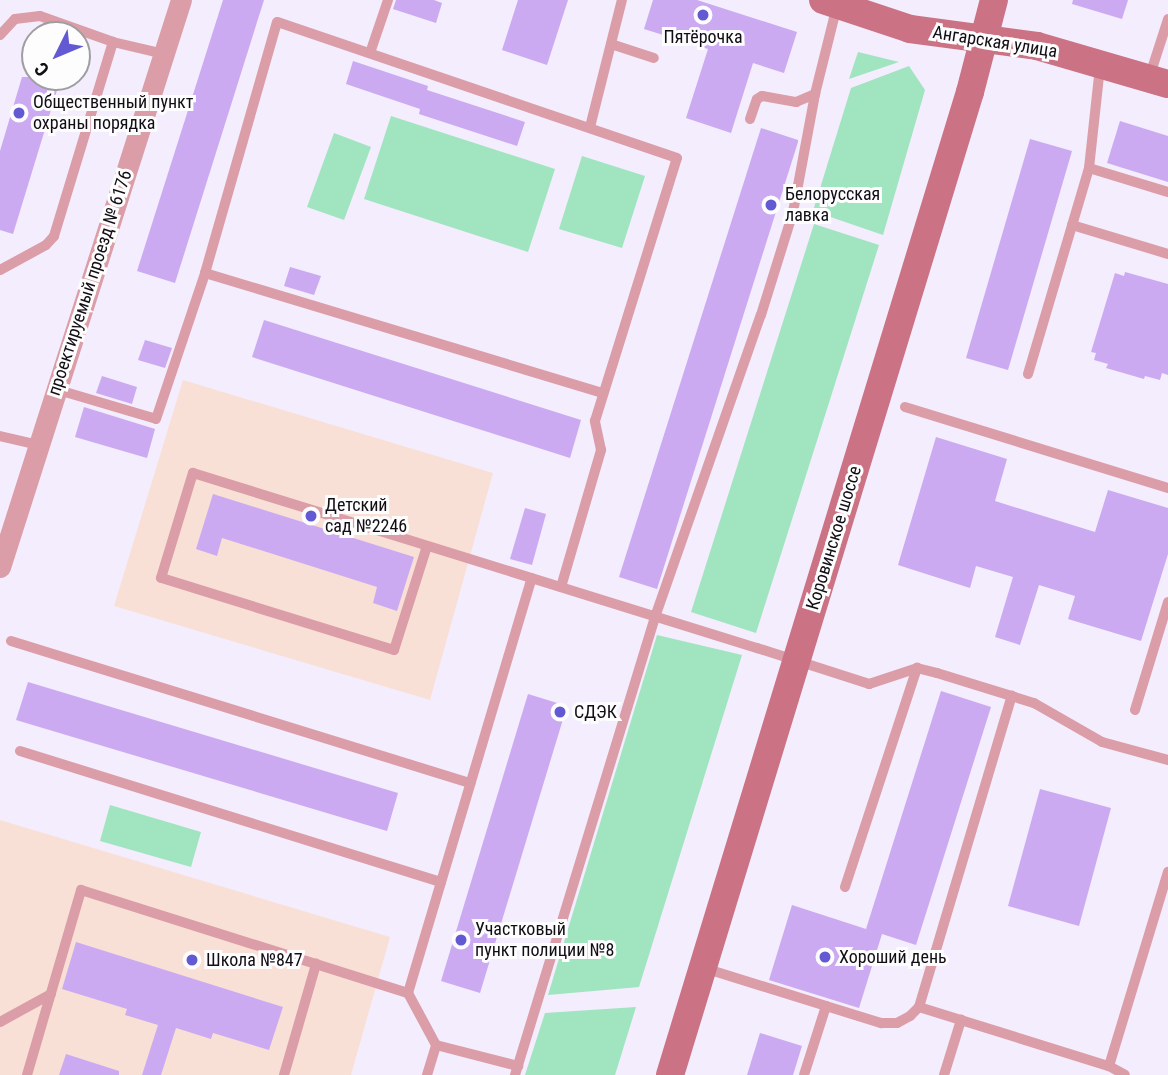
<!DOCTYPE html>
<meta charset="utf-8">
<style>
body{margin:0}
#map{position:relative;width:1168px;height:1075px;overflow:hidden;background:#f3edfd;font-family:"Roboto Condensed",sans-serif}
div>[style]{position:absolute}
.education>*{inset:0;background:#f9e0d6}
.green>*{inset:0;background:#a0e4c0}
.building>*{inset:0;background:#cbaaf2}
.lane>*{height:10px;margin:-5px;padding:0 5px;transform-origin:5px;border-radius:5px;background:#db9da7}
.street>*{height:21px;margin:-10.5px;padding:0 10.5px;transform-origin:10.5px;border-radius:10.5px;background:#db9da7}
.secondary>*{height:28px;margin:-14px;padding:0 14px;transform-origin:14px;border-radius:14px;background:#cb7284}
.dots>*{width:19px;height:19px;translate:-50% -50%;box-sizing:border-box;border:4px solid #fdfdfd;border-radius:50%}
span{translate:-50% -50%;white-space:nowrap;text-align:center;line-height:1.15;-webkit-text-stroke:6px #fdfdfd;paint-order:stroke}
.poi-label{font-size:18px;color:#100d14}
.left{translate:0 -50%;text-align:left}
.street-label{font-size:18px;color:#100d14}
.north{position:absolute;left:21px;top:21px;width:70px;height:70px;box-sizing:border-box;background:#fdfdfd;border:2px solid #9e9da0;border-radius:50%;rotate:227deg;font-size:19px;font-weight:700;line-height:28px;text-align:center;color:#100d14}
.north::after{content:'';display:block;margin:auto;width:24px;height:32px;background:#635ad3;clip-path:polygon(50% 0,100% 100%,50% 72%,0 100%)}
</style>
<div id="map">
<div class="education">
<div style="clip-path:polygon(183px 380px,493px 473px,430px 700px,114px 606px)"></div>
<div style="clip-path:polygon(0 820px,390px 937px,351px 1075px,0 1075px)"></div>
</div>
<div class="green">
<div style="clip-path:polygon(858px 52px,899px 62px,849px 79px)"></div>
<div style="clip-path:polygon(909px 66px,925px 90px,883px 235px,813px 211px,851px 88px)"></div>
<div style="clip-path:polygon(391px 116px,555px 169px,528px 252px,364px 199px)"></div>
<div style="clip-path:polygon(334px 133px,371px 147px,344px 220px,307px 207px)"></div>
<div style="clip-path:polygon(582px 156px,645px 176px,622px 248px,559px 229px)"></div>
<div style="clip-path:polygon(814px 224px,879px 245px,756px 633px,691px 612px)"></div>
<div style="clip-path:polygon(657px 635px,742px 655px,639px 987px,548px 995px)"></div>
<div style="clip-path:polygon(110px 805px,201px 832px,191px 867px,100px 841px)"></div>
<div style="clip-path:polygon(636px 1007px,615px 1075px,525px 1075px,545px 1013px)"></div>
</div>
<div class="building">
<div style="clip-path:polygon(223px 0,264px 0,175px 283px,137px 271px)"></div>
<div style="clip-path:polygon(396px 0,434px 0,442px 3px,436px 23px,393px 9px)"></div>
<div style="clip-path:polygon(518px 0,568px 0,547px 65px,502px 50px)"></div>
<div style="clip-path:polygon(653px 0,697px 0,797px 32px,784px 73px,753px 63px,731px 133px,686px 118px,708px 49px,644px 29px)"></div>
<div style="clip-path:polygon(1073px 0,1128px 0,1122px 19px,1072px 4px)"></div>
<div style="clip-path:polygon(353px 61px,428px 86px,427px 90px,525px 122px,517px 146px,419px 114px,420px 109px,346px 84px)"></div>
<div style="clip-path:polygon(22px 77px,61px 77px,13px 234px,0 230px,0 151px)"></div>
<div style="clip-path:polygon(1120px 121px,1168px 136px,1168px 182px,1107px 163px)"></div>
<div style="clip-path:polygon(761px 128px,798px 140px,798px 142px,657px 589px,619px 577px)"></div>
<div style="clip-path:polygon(1030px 139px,1072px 151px,1008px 370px,966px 358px)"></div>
<div style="clip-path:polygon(290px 267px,321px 276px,314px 295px,284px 286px)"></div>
<div style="clip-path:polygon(1125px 272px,1168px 284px,1168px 375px,1162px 373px,1160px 380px,1145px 376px,1144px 379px,1106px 368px,1108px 364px,1094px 360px,1096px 353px,1091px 352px,1115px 273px,1124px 276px)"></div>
<div style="clip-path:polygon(264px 320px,581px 420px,570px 458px,252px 357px)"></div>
<div style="clip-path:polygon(145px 340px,172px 348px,165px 368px,138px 360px)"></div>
<div style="clip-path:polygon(102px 376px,137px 387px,132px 404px,96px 393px)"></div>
<div style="clip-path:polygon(84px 407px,155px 429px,147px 458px,75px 437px)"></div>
<div style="clip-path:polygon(936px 437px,1007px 459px,995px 501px,1095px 532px,1108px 490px,1168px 508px,1168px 554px,1141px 641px,1068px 619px,1075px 596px,1039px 585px,1020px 645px,995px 637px,1013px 577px,976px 566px,970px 588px,898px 565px)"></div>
<div style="clip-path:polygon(213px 494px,414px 557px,397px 611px,373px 603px,377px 587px,222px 538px,217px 556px,196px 549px)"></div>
<div style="clip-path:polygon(525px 508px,546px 514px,532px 565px,510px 559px)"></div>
<div style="clip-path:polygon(28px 682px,398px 793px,387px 831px,16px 720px)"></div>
<div style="clip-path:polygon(941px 691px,991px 707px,916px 945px,882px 934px,859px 1008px,769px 980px,792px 905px,866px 929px)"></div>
<div style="clip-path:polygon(528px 694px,567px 706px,480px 993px,441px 981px)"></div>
<div style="clip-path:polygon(1040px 789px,1111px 808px,1079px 926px,1008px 906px)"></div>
<div style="clip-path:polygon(76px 942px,283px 1007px,269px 1050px,213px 1033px,211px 1039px,176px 1028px,161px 1075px,142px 1075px,158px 1025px,125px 1015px,127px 1009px,62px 989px)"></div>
<div style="clip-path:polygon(760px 1033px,802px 1046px,793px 1075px,747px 1075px)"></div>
<div style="clip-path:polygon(66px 1054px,119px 1071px,119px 1075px,59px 1075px)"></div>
</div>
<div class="lane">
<div style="left:0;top:35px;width:22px;rotate:-47deg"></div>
<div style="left:15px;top:19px;width:25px;rotate:-7deg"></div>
<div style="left:40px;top:16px;width:77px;rotate:19.6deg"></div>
<div style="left:113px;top:42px;width:52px;rotate:13.2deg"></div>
<div style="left:611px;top:44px;width:45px;rotate:18deg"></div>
<div style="left:370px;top:53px;width:56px;rotate:-71.2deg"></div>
<div style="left:1149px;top:78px;width:62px;rotate:-72.1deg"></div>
<div style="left:750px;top:119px;width:21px;rotate:-71deg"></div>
<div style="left:757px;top:99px;width:6px;rotate:-31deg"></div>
<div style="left:762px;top:96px;width:35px;rotate:10deg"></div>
<div style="left:796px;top:102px;width:21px;rotate:-23deg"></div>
<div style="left:590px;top:127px;width:131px;rotate:-75.9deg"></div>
<div style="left:1089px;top:168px;width:102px;rotate:-83.8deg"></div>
<div style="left:1072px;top:225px;width:100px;rotate:16.8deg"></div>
<div style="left:0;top:270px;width:52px;rotate:-28.5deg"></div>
<div style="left:46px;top:245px;width:12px;rotate:-48deg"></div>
<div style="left:54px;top:236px;width:203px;rotate:-73.1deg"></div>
<div style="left:1028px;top:374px;width:215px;rotate:-73.5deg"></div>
<div style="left:1089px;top:168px;width:83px;rotate:16.9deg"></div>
<div style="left:55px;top:389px;width:105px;rotate:16.5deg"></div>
<div style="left:156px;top:419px;width:154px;rotate:-71.4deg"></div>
<div style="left:905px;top:407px;width:275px;rotate:17.1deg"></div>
<div style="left:0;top:436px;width:39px;rotate:13deg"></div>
<div style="left:427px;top:546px;width:109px;rotate:107.6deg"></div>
<div style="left:394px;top:650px;width:244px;rotate:-162.8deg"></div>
<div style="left:161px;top:578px;width:110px;rotate:-73.1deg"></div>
<div style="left:193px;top:473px;width:591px;rotate:17.24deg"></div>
<div style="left:757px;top:648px;width:118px;rotate:17.8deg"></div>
<div style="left:869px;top:684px;width:51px;rotate:-18.4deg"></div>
<div style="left:917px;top:668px;width:21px;rotate:14deg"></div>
<div style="left:937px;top:673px;width:102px;rotate:17.2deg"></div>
<div style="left:1034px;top:703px;width:78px;rotate:29.8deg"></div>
<div style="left:1102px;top:742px;width:68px;rotate:15.3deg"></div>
<div style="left:561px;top:587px;width:143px;rotate:-73.7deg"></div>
<div style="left:601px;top:450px;width:30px;rotate:-102deg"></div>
<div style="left:595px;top:421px;width:275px;rotate:-72.7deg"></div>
<div style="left:677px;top:158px;width:422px;rotate:-161.2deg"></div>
<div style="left:277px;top:22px;width:261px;rotate:106deg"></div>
<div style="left:205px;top:273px;width:416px;rotate:16.8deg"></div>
<div style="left:11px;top:641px;width:481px;rotate:17.2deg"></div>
<div style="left:1135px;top:710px;width:113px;rotate:-73deg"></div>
<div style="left:20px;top:751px;width:441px;rotate:17.3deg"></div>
<div style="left:845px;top:887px;width:231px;rotate:-71.8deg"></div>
<div style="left:704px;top:968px;width:128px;rotate:17.3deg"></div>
<div style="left:826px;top:1006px;width:72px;rotate:107.7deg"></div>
<div style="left:826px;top:1006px;width:58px;rotate:17.2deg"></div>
<div style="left:881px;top:1023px;width:16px"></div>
<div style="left:897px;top:1023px;width:15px;rotate:-28deg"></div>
<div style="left:910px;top:1016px;width:13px;rotate:-45deg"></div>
<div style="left:919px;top:1007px;width:325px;rotate:-73.4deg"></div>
<div style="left:919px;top:1007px;width:199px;rotate:17.3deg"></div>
<div style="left:1109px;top:1066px;width:18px;rotate:29deg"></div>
<div style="left:0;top:1022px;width:58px;rotate:-28.8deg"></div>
<div style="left:436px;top:1045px;width:85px;rotate:14.4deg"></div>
<div style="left:1109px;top:1066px;width:203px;rotate:-73.1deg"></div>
<div style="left:27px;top:1075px;width:193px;rotate:-73.7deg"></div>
<div style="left:81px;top:890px;width:343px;rotate:17.5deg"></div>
<div style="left:284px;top:1075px;width:116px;rotate:-73.9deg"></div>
<div style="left:427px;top:1075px;width:31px;rotate:-73deg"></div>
<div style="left:436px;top:1045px;width:59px;rotate:-118.3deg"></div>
<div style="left:408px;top:993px;width:433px;rotate:-73.4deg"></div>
<div style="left:515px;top:1075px;width:479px;rotate:-73deg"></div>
<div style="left:655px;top:617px;width:320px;rotate:-70.7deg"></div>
<div style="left:761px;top:315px;width:108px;rotate:-72.7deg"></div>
<div style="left:793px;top:212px;width:120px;rotate:-79.4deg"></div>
<div style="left:815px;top:94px;width:91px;rotate:-76deg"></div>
<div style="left:944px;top:1075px;width:58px;rotate:-72.8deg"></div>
</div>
<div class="street">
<div style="left:0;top:567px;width:595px;rotate:-72.3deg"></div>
</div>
<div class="secondary">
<div style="left:823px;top:0;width:92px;rotate:18.4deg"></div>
<div style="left:910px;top:29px;width:128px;rotate:7.6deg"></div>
<div style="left:1037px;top:46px;width:136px;rotate:16.2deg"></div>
<div style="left:670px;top:1075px;width:1028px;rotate:-73.03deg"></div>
<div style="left:970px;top:92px;width:95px;rotate:-75.4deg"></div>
</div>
<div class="dots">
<div style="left:703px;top:15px;background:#635ad3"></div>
<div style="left:19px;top:113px;background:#635ad3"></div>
<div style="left:771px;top:205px;background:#635ad3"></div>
<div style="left:311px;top:516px;background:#635ad3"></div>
<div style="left:560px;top:712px;background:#635ad3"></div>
<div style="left:461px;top:940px;background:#635ad3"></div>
<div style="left:825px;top:957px;background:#635ad3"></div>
<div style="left:192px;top:960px;background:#635ad3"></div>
</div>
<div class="poi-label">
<span style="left:703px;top:37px">Пятёрочка</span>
<span class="left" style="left:33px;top:113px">Общественный пункт<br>охраны порядка</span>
<span class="left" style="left:785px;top:205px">Белорусская<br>лавка</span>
<span class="left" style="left:325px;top:516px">Детский<br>сад №2246</span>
<span class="left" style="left:574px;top:712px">СДЭК</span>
<span class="left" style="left:475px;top:940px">Участковый<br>пункт полиции №8</span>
<span class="left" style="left:839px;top:957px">Хороший день</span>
<span class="left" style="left:206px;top:960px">Школа №847</span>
</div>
<div class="street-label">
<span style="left:995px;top:42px;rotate:9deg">Ангарская улица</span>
<span style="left:90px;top:283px;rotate:-72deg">проектируемый проезд № 6176</span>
<span style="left:834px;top:538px;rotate:-73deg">Коровинское шоссе</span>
</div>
<div class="north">С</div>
</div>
